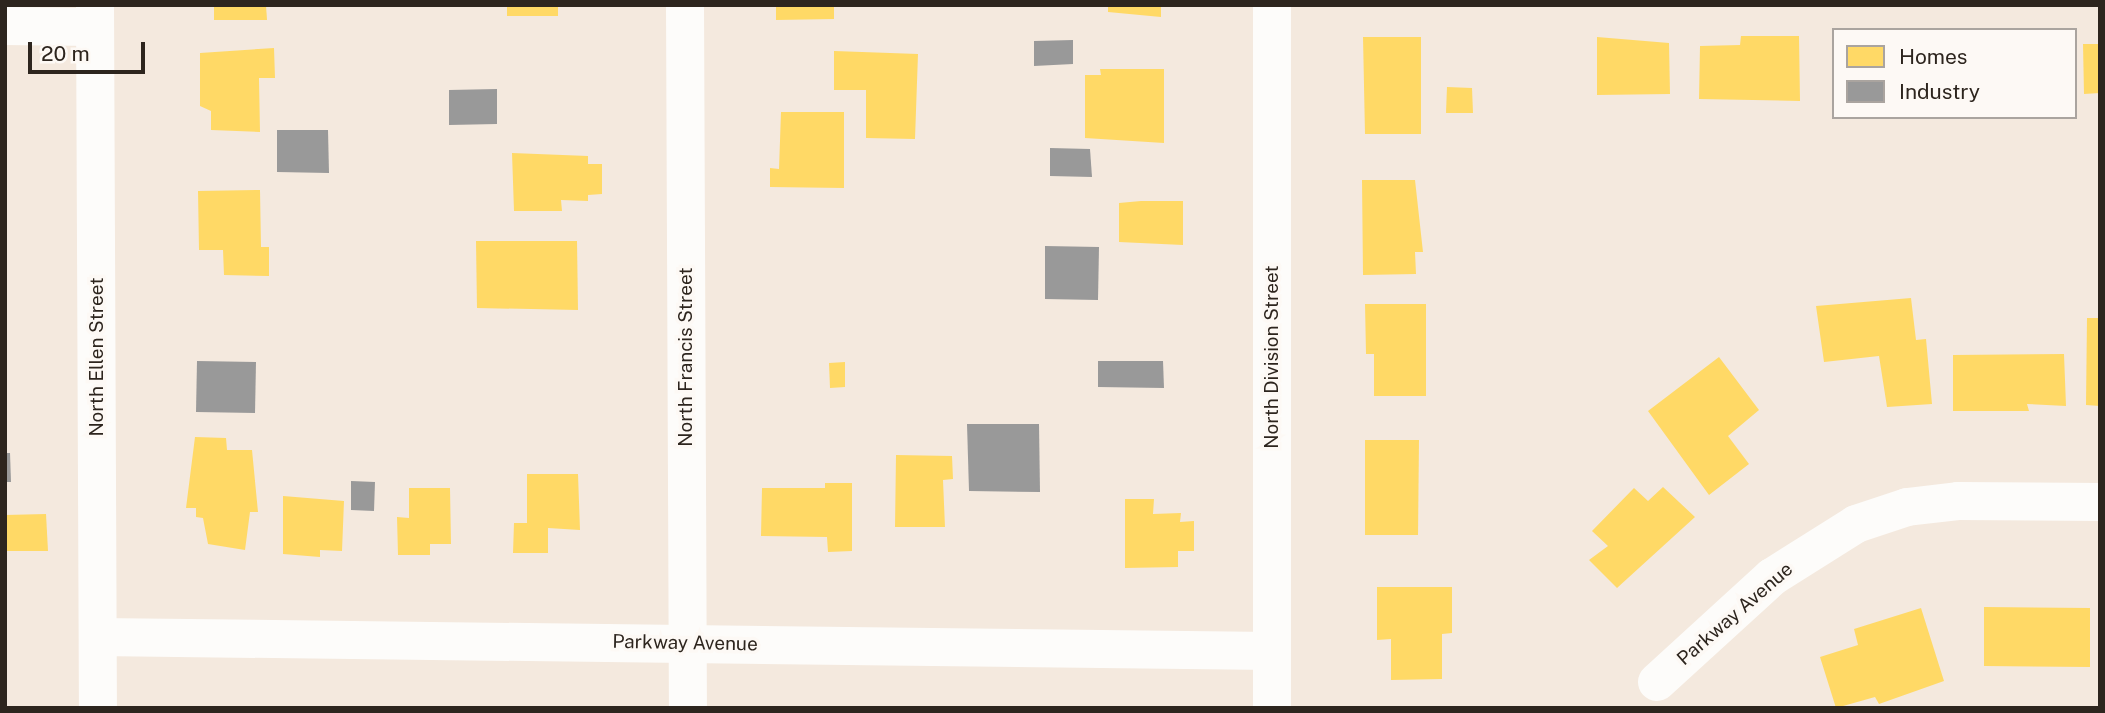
<!DOCTYPE html>
<style>
body{margin:0}
#map{position:relative;width:2105px;height:713px;overflow:hidden;background:#f4e9de;font-family:"Public Sans",sans-serif}
div>[style]{position:absolute}
.homes>*{inset:0;background:#ffd966}
.industry>*{inset:0;background:#999}
.minor>*{height:38px;margin:-19px;padding:0 19px;transform-origin:19px;border-radius:19px;background:#fdfcfa}
span{translate:-50% -50%;white-space:nowrap;text-align:center;line-height:1.15;-webkit-text-stroke:7px #fdf9f5;paint-order:stroke}
.street-label{font-size:19px;color:#2d251e}
.frame{position:absolute;inset:0;border:7px solid #2d251e;pointer-events:none}
.legend{position:absolute;left:1832px;top:28px;width:245px;height:91px;box-sizing:border-box;background:#fdf9f5;border:2px solid #aaa49f;margin:0;padding:9px 12px;list-style:none;font-size:21px;color:#2d251e}
.legend li{display:flex;align-items:center;gap:14px;height:35px}
.legend b{width:35px;border:2px solid #aaa49f}
.scale{position:absolute;left:28px;top:42px;width:117px;height:32px;box-sizing:border-box;border:4px solid #2d251e;border-top:0;padding-left:9px;font-size:21px;line-height:24px;white-space:nowrap;color:#2d251e;-webkit-text-stroke:5px #fdf9f5;paint-order:stroke}
</style>
<div id="map">
<div class="homes">
<div style="clip-path:polygon(214px 5px,266px 5px,267px 20px,214px 20px)"></div>
<div style="clip-path:polygon(507px 5px,558px 5px,558px 16px,507px 16px)"></div>
<div style="clip-path:polygon(776px 5px,834px 5px,834px 19px,776px 20px)"></div>
<div style="clip-path:polygon(1108px 5px,1161px 5px,1161px 17px,1108px 12px)"></div>
<div style="clip-path:polygon(1741px 36px,1799px 36px,1800px 101px,1699px 99px,1700px 46px,1740px 45px)"></div>
<div style="clip-path:polygon(1363px 37px,1421px 37px,1421px 134px,1365px 134px)"></div>
<div style="clip-path:polygon(1597px 37px,1669px 43px,1670px 94px,1597px 95px)"></div>
<div style="clip-path:polygon(2083px 44px,2100px 44px,2100px 93px,2084px 94px)"></div>
<div style="clip-path:polygon(274px 48px,275px 78px,259px 78px,260px 132px,211px 130px,211px 111px,200px 106px,200px 53px)"></div>
<div style="clip-path:polygon(834px 51px,918px 54px,915px 139px,866px 138px,866px 90px,834px 90px)"></div>
<div style="clip-path:polygon(1100px 69px,1164px 69px,1164px 143px,1085px 138px,1085px 75px,1101px 75px)"></div>
<div style="clip-path:polygon(1447px 87px,1472px 88px,1473px 113px,1446px 113px)"></div>
<div style="clip-path:polygon(781px 112px,844px 112px,844px 188px,770px 187px,770px 168px,779px 169px)"></div>
<div style="clip-path:polygon(512px 153px,588px 156px,588px 164px,602px 164px,602px 194px,588px 195px,588px 201px,561px 200px,562px 211px,514px 211px)"></div>
<div style="clip-path:polygon(1362px 180px,1415px 180px,1423px 252px,1415px 252px,1416px 274px,1363px 275px)"></div>
<div style="clip-path:polygon(260px 190px,261px 247px,269px 247px,269px 276px,224px 275px,223px 250px,199px 250px,198px 191px)"></div>
<div style="clip-path:polygon(1141px 201px,1183px 201px,1183px 245px,1119px 242px,1119px 203px)"></div>
<div style="clip-path:polygon(476px 241px,577px 241px,578px 310px,477px 308px)"></div>
<div style="clip-path:polygon(1911px 298px,1916px 340px,1926px 339px,1932px 404px,1887px 407px,1879px 356px,1824px 362px,1816px 306px)"></div>
<div style="clip-path:polygon(1365px 304px,1426px 304px,1426px 396px,1374px 396px,1374px 354px,1366px 354px)"></div>
<div style="clip-path:polygon(2087px 318px,2100px 318px,2100px 406px,2086px 405px)"></div>
<div style="clip-path:polygon(2064px 354px,2066px 406px,2027px 404px,2029px 411px,1953px 411px,1953px 355px)"></div>
<div style="clip-path:polygon(1719px 357px,1759px 410px,1728px 436px,1749px 464px,1709px 495px,1648px 411px)"></div>
<div style="clip-path:polygon(845px 362px,845px 387px,830px 388px,829px 363px)"></div>
<div style="clip-path:polygon(195px 437px,226px 438px,227px 450px,252px 450px,258px 512px,250px 512px,245px 550px,208px 544px,203px 518px,196px 517px,196px 508px,186px 508px)"></div>
<div style="clip-path:polygon(1365px 440px,1419px 440px,1418px 535px,1365px 535px)"></div>
<div style="clip-path:polygon(896px 455px,952px 456px,953px 479px,943px 480px,945px 527px,895px 527px)"></div>
<div style="clip-path:polygon(527px 474px,578px 474px,580px 530px,548px 528px,548px 553px,513px 553px,514px 523px,527px 523px)"></div>
<div style="clip-path:polygon(825px 483px,852px 483px,852px 551px,828px 552px,827px 537px,761px 536px,762px 488px,825px 488px)"></div>
<div style="clip-path:polygon(1663px 487px,1695px 517px,1617px 588px,1589px 560px,1608px 546px,1592px 531px,1634px 488px,1648px 501px)"></div>
<div style="clip-path:polygon(409px 488px,450px 488px,451px 544px,430px 544px,430px 555px,398px 555px,397px 517px,409px 518px)"></div>
<div style="clip-path:polygon(283px 496px,344px 501px,342px 551px,320px 550px,320px 557px,283px 554px)"></div>
<div style="clip-path:polygon(1125px 499px,1154px 499px,1153px 514px,1181px 513px,1180px 522px,1194px 521px,1194px 551px,1178px 551px,1178px 567px,1125px 568px)"></div>
<div style="clip-path:polygon(46px 514px,48px 551px,5px 551px,5px 515px)"></div>
<div style="clip-path:polygon(1377px 587px,1452px 587px,1452px 633px,1442px 634px,1442px 679px,1391px 680px,1391px 639px,1377px 640px)"></div>
<div style="clip-path:polygon(1984px 607px,2090px 608px,2090px 667px,1984px 666px)"></div>
<div style="clip-path:polygon(1921px 608px,1944px 681px,1879px 704px,1875px 697px,1836px 708px,1820px 657px,1858px 645px,1854px 629px)"></div>
</div>
<div class="industry">
<div style="clip-path:polygon(1073px 40px,1073px 64px,1034px 66px,1034px 41px)"></div>
<div style="clip-path:polygon(497px 89px,497px 124px,449px 125px,449px 90px)"></div>
<div style="clip-path:polygon(277px 130px,328px 130px,329px 173px,277px 172px)"></div>
<div style="clip-path:polygon(1050px 148px,1090px 149px,1092px 177px,1050px 176px)"></div>
<div style="clip-path:polygon(1045px 246px,1099px 247px,1098px 300px,1045px 299px)"></div>
<div style="clip-path:polygon(197px 361px,256px 362px,255px 413px,196px 412px)"></div>
<div style="clip-path:polygon(1098px 361px,1163px 361px,1164px 388px,1098px 387px)"></div>
<div style="clip-path:polygon(967px 424px,1039px 424px,1040px 492px,969px 491px)"></div>
<div style="clip-path:polygon(5px 453px,10px 453px,11px 482px,5px 482px)"></div>
<div style="clip-path:polygon(351px 481px,375px 482px,374px 511px,351px 510px)"></div>
</div>
<div class="minor">
<div style="left:95px;top:5px;width:703px;rotate:89.76deg"></div>
<div style="left:685px;top:5px;width:703px;rotate:89.76deg"></div>
<div style="left:1272px;top:5px;width:703px;rotate:90deg"></div>
<div style="left:5px;top:26px;width:90px;rotate:0.6deg"></div>
<div style="left:98px;top:637px;width:1174px;rotate:0.68deg"></div>
<div style="left:1657px;top:682px;width:156px;rotate:-42.4deg"></div>
<div style="left:1772px;top:577px;width:99px;rotate:-32.2deg"></div>
<div style="left:1856px;top:524px;width:54px;rotate:-18.4deg"></div>
<div style="left:1907px;top:507px;width:51px;rotate:-6.7deg"></div>
<div style="left:1958px;top:501px;width:142px;rotate:0.4deg"></div>
</div>
<div class="street-label">
<span style="left:97px;top:357px;rotate:-90deg">North Ellen Street</span>
<span style="left:686px;top:357px;rotate:-90deg">North Francis Street</span>
<span style="left:1272px;top:357px;rotate:-90deg">North Division Street</span>
<span style="left:1735px;top:614px;rotate:-41deg">Parkway Avenue</span>
<span style="left:685px;top:643px;rotate:1deg">Parkway Avenue</span>
</div>
<div class="frame"></div>
<ul class="legend">
<li><b style="height:19px;background:#ffd966"></b>Homes</li>
<li><b style="height:19px;background:#999"></b>Industry</li>
</ul>
<div class="scale">20 m</div>
</div>
